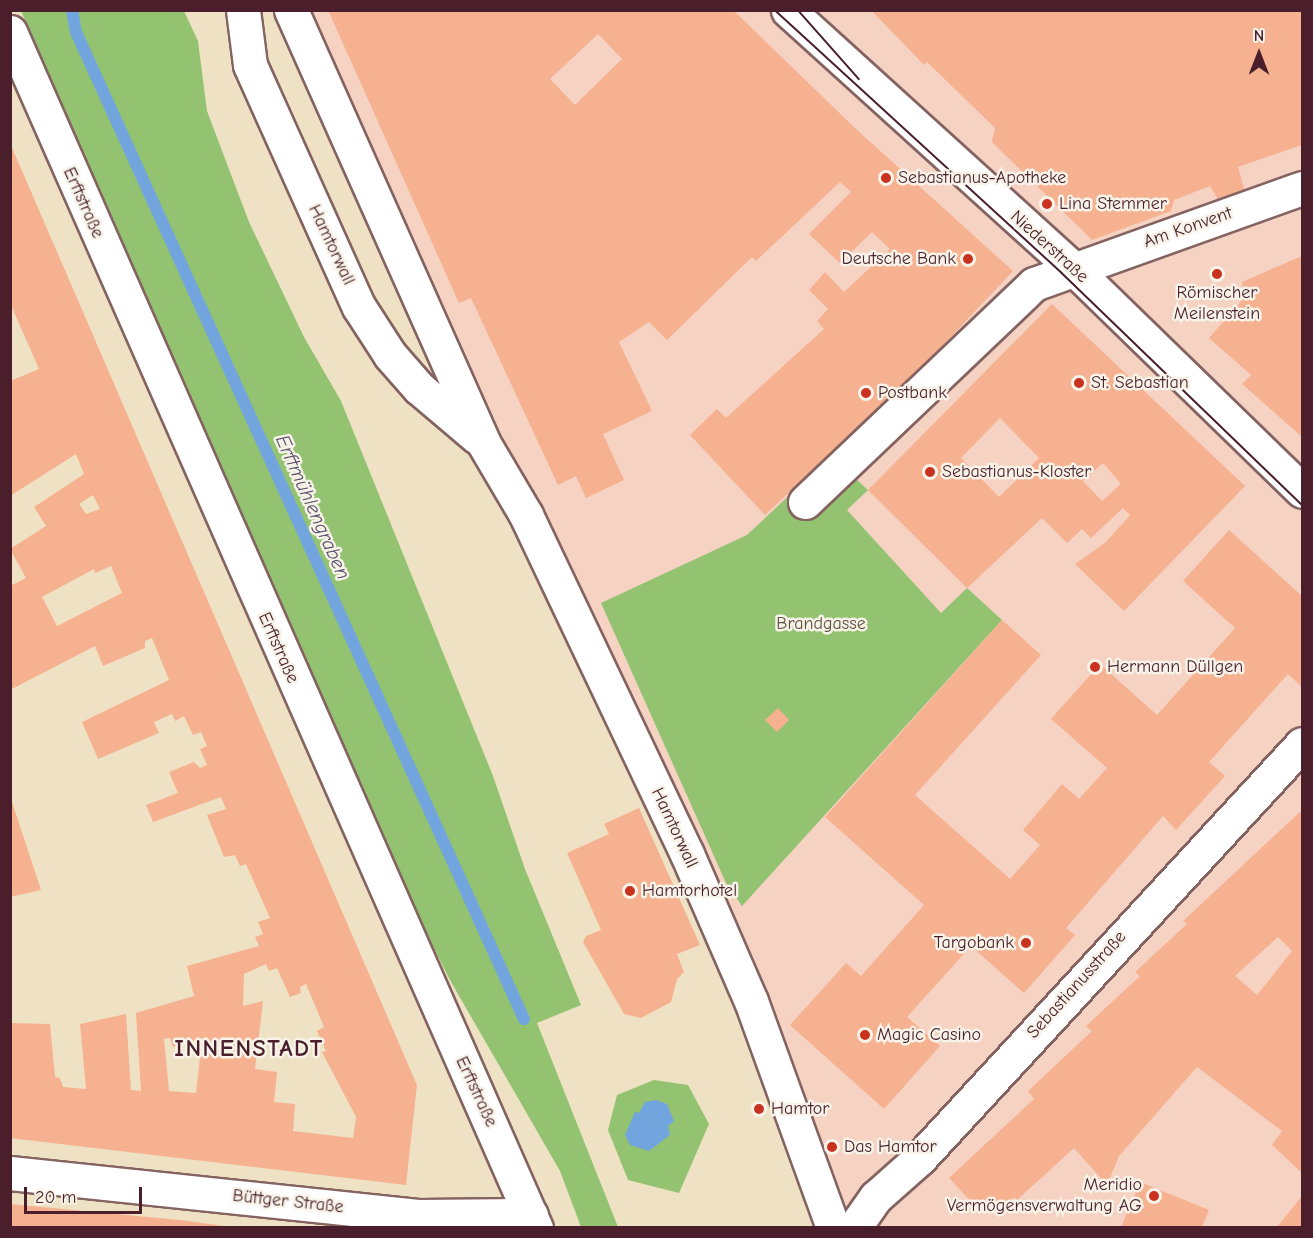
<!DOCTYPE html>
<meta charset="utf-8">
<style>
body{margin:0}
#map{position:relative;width:1313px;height:1238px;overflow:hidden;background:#efe2c4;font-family:"Comic Neue",sans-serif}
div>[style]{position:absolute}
.built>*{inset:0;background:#f6d2c3}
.green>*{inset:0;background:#93c271}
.water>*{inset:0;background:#72a5de}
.stream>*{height:12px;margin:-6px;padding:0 6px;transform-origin:6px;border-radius:6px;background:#72a5de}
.building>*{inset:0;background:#f5b190}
.roads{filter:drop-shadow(2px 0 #846361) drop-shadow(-2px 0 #846361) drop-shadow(0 2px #846361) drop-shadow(0 -2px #846361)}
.minor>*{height:33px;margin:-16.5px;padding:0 16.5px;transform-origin:16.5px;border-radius:16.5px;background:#fff}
.tram>*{height:1.5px;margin:-0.75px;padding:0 0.75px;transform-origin:0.75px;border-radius:0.75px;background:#4a1f2b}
.dots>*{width:16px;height:16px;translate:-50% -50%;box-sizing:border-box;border:3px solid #f7f3e8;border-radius:50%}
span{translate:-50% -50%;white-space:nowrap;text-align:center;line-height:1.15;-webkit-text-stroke:5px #f7f3e8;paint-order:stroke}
.poi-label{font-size:18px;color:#4a1f2b}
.left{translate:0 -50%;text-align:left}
.right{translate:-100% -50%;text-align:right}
.street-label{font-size:18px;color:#4a1f2b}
.park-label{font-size:18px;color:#605040}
.water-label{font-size:20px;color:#584e6a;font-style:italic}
.district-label{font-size:24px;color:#4a1f2b;font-weight:700;letter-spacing:1.5px}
.frame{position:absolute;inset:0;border:12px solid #4a1f2b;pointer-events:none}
.north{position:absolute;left:1229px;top:24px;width:60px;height:60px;-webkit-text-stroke:4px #f7f3e8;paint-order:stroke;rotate:0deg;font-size:16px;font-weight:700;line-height:24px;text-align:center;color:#4a1f2b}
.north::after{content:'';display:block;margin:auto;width:21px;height:27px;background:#4a1f2b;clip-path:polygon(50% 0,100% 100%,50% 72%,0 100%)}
.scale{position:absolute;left:24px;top:1187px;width:118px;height:27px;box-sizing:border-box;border:3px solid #4a1f2b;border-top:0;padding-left:8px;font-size:18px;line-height:21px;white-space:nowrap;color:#4a1f2b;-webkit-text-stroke:4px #f7f3e8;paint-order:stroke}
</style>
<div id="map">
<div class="built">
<div style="clip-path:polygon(296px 11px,1302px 11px,1302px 1227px,838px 1227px)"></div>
</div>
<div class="green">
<div style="clip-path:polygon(21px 11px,184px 11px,198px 41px,207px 111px,249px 222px,304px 337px,341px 401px,493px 776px,525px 869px,581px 1005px,537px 1023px,618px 1227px,581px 1227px,560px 1171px,451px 982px,395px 872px)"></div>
<div style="clip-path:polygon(831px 456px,868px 490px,847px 510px,941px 613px,967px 588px,1002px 620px,742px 906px,726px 883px,601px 603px,747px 535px)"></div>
<div style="clip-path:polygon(654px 1080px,688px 1085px,709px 1124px,679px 1193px,628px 1180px,608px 1130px,617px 1095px)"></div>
</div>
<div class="water">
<div style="clip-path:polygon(656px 1100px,667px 1104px,674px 1121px,668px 1126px,670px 1135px,649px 1151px,630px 1145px,625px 1135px,635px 1112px,639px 1113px,645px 1102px)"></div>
</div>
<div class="stream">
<div style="left:72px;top:10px;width:22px;rotate:80deg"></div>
<div style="left:76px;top:32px;width:1084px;rotate:65.59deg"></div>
</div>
<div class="building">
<div style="clip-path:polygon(evenodd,328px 10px,733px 10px,856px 129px,1013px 271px,917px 373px,765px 515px,690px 435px,717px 409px,726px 418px,824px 329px,817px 321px,828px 309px,809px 290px,825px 272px,844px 292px,890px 249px,872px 232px,840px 263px,809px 234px,851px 192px,840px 182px,756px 261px,752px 257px,667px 340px,649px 322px,619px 342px,652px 411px,603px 434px,624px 480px,586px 498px,576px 476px,558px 485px,471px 298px,459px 303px,328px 10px,598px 34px,622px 59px,575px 105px,550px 79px,598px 34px)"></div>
<div style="clip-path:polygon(871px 10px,1302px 10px,1302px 145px,1238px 167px,1245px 192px,1219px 201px,1210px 186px,1174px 200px,1171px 211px,1092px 240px,992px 142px,995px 128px,927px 62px,924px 65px)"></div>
<div style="clip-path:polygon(evenodd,10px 143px,417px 1085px,406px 1185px,10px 1138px,10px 1023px,50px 1024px,55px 1077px,60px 1078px,63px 1087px,86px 1089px,80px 1024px,126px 1014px,131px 1090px,141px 1091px,136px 1013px,194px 996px,187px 966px,259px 946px,255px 937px,263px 934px,258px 922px,270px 918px,246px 864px,240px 866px,235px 855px,224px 857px,207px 815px,226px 809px,221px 797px,153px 822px,146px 805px,178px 793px,169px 772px,194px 762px,200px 768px,207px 765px,200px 749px,207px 746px,201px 732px,193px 735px,184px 716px,175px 721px,172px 714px,154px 722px,159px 733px,98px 759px,82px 722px,169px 680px,152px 638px,145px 641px,145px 648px,103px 666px,95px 646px,10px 690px,10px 586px,26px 578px,10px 549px,46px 526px,34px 507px,84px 474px,76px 454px,10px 496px,10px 381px,39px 369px,10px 303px,10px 143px,93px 495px,100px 509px,86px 514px,79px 504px,93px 495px,10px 143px,111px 566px,122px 593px,57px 626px,42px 597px,94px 569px,95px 573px,111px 566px,10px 143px,266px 964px,269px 971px,277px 968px,290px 997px,301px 993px,300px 987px,306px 984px,324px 1027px,317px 1031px,326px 1051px,322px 1052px,356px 1117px,353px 1138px,293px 1131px,295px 1104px,274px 1102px,277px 1072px,255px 1069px,263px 1001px,243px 1006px,244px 974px,266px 964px,10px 143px,170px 1038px,173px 1047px,202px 1038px,196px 1093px,169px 1091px,164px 1039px,170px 1038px)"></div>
<div style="clip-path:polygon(1302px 256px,1302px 437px,1242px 384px,1251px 375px,1209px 338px,1245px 297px,1242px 282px)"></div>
<div style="clip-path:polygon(evenodd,1052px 304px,1245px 486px,1124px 611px,1075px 564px,1105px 543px,1130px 515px,1123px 508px,1091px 538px,1082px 529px,1067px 543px,1042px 518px,967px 588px,868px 490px,1052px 304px,1000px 418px,1039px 458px,999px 497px,961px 458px,1000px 418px,1052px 304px,1103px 463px,1121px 484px,1102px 501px,1083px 481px,1103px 463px)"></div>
<div style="clip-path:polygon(1229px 530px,1302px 596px,1302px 687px,1288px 674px,1209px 762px,1225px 776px,1176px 830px,1163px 816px,1066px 928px,1075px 935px,1024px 993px,971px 946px,907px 1017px,940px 1046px,884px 1109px,790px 1025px,846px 963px,861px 976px,924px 905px,825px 817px,1002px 620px,1041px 655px,915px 795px,1010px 879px,1040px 845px,1023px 830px,1062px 784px,1079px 799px,1107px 768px,1051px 719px,1100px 664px,1157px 715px,1235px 628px,1183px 581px)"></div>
<div style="clip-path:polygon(778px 708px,789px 720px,777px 732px,765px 720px)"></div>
<div style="clip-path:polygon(10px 796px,41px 890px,10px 897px)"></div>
<div style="clip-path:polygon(639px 808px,700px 945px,677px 954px,684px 972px,677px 979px,671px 1002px,641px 1018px,624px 1014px,583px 942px,586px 936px,601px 930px,567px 853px,609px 834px,604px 824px)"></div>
<div style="clip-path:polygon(evenodd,1302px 810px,1302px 1173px,1272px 1145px,1282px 1131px,1197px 1067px,1119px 1156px,1107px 1185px,1074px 1148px,1017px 1200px,1014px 1197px,997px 1214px,984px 1200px,976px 1207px,949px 1178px,1034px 1099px,1028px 1091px,1092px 1031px,1086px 1026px,1140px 976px,1135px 972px,1187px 924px,1183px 921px,1302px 810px,1278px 937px,1292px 951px,1257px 995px,1235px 976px,1278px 937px)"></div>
<div style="clip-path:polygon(1140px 1182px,1209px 1210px,1202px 1227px,1121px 1227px)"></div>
<div style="clip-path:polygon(1302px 1196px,1302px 1227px,1277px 1227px)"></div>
<div style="clip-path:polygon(10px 1204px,180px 1220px,232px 1227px,10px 1227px)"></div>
</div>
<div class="roads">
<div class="minor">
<div style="left:243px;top:10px;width:55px;rotate:82.7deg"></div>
<div style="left:250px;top:65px;width:265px;rotate:65.8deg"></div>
<div style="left:359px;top:307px;width:57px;rotate:57.1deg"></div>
<div style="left:390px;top:355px;width:44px;rotate:48.7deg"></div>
<div style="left:419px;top:388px;width:76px;rotate:40.2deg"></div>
<div style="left:291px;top:10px;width:473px;rotate:66deg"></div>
<div style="left:483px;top:442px;width:85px;rotate:59.5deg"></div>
<div style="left:526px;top:515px;width:375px;rotate:64.6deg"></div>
<div style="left:687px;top:854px;width:160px;rotate:66.5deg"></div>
<div style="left:751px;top:1001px;width:241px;rotate:70.1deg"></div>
<div style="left:788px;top:10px;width:386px;rotate:42.2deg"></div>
<div style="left:1074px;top:269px;width:318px;rotate:44.2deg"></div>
<div style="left:10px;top:32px;width:1307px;rotate:66.26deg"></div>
<div style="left:805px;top:502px;width:316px;rotate:-43.6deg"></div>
<div style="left:1034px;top:284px;width:285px;rotate:-19.7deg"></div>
<div style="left:10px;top:1173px;width:410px;rotate:6deg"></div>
<div style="left:418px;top:1216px;width:113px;rotate:-0.5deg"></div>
<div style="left:854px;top:1228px;width:38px;rotate:-55deg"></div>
<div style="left:876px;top:1197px;width:59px;rotate:-41.6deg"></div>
<div style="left:920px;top:1158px;width:563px;rotate:-47.3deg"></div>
</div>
</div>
<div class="tram">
<div style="left:775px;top:10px;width:389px;rotate:42.5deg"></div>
<div style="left:1062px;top:273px;width:334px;rotate:44deg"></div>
<div style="left:798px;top:10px;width:92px;rotate:48.5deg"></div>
</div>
<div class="dots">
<div style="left:886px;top:178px;background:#c8321e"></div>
<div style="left:1047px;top:204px;background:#c8321e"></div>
<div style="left:968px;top:259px;background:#c8321e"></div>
<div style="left:1217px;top:274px;background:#c8321e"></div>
<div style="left:1079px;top:383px;background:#c8321e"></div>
<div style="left:866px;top:393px;background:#c8321e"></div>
<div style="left:930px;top:472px;background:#c8321e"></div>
<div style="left:1095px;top:667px;background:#c8321e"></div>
<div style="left:630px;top:891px;background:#c8321e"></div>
<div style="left:1026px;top:943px;background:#c8321e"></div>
<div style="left:865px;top:1035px;background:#c8321e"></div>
<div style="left:759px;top:1109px;background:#c8321e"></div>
<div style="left:832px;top:1147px;background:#c8321e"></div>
<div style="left:1154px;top:1196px;background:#c8321e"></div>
</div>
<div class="poi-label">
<span class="left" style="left:898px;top:178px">Sebastianus-Apotheke</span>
<span class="left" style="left:1059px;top:204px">Lina Stemmer</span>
<span class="right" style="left:956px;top:259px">Deutsche Bank</span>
<span style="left:1217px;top:304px">Römischer<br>Meilenstein</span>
<span class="left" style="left:1091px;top:383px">St. Sebastian</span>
<span class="left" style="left:878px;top:393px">Postbank</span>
<span class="left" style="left:942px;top:472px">Sebastianus-Kloster</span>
<span class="left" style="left:1107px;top:667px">Hermann Düllgen</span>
<span class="left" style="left:642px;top:891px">Hamtorhotel</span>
<span class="right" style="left:1014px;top:943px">Targobank</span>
<span class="left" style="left:877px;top:1035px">Magic Casino</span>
<span class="left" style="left:771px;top:1109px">Hamtor</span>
<span class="left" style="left:844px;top:1147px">Das Hamtor</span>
<span class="right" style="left:1142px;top:1196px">Meridio<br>Vermögensverwaltung AG</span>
</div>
<div class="street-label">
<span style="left:83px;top:203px;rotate:66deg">Erftstraße</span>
<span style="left:1188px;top:228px;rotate:-19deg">Am Konvent</span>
<span style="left:331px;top:245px;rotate:65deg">Hamtorwall</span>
<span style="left:1049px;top:247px;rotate:42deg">Niederstraße</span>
<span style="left:278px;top:648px;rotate:66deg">Erftstraße</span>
<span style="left:674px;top:828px;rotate:65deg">Hamtorwall</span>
<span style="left:1077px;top:985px;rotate:-48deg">Sebastianusstraße</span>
<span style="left:476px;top:1092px;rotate:65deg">Erftstraße</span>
<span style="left:288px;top:1202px;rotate:6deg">Büttger Straße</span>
</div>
<div class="park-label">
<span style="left:821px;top:624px">Brandgasse</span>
</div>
<div class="water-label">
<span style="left:313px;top:507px;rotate:66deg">Erftmühlengraben</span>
</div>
<div class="district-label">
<span style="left:249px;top:1049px">INNENSTADT</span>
</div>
<div class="frame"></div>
<div class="north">N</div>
<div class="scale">20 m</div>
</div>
